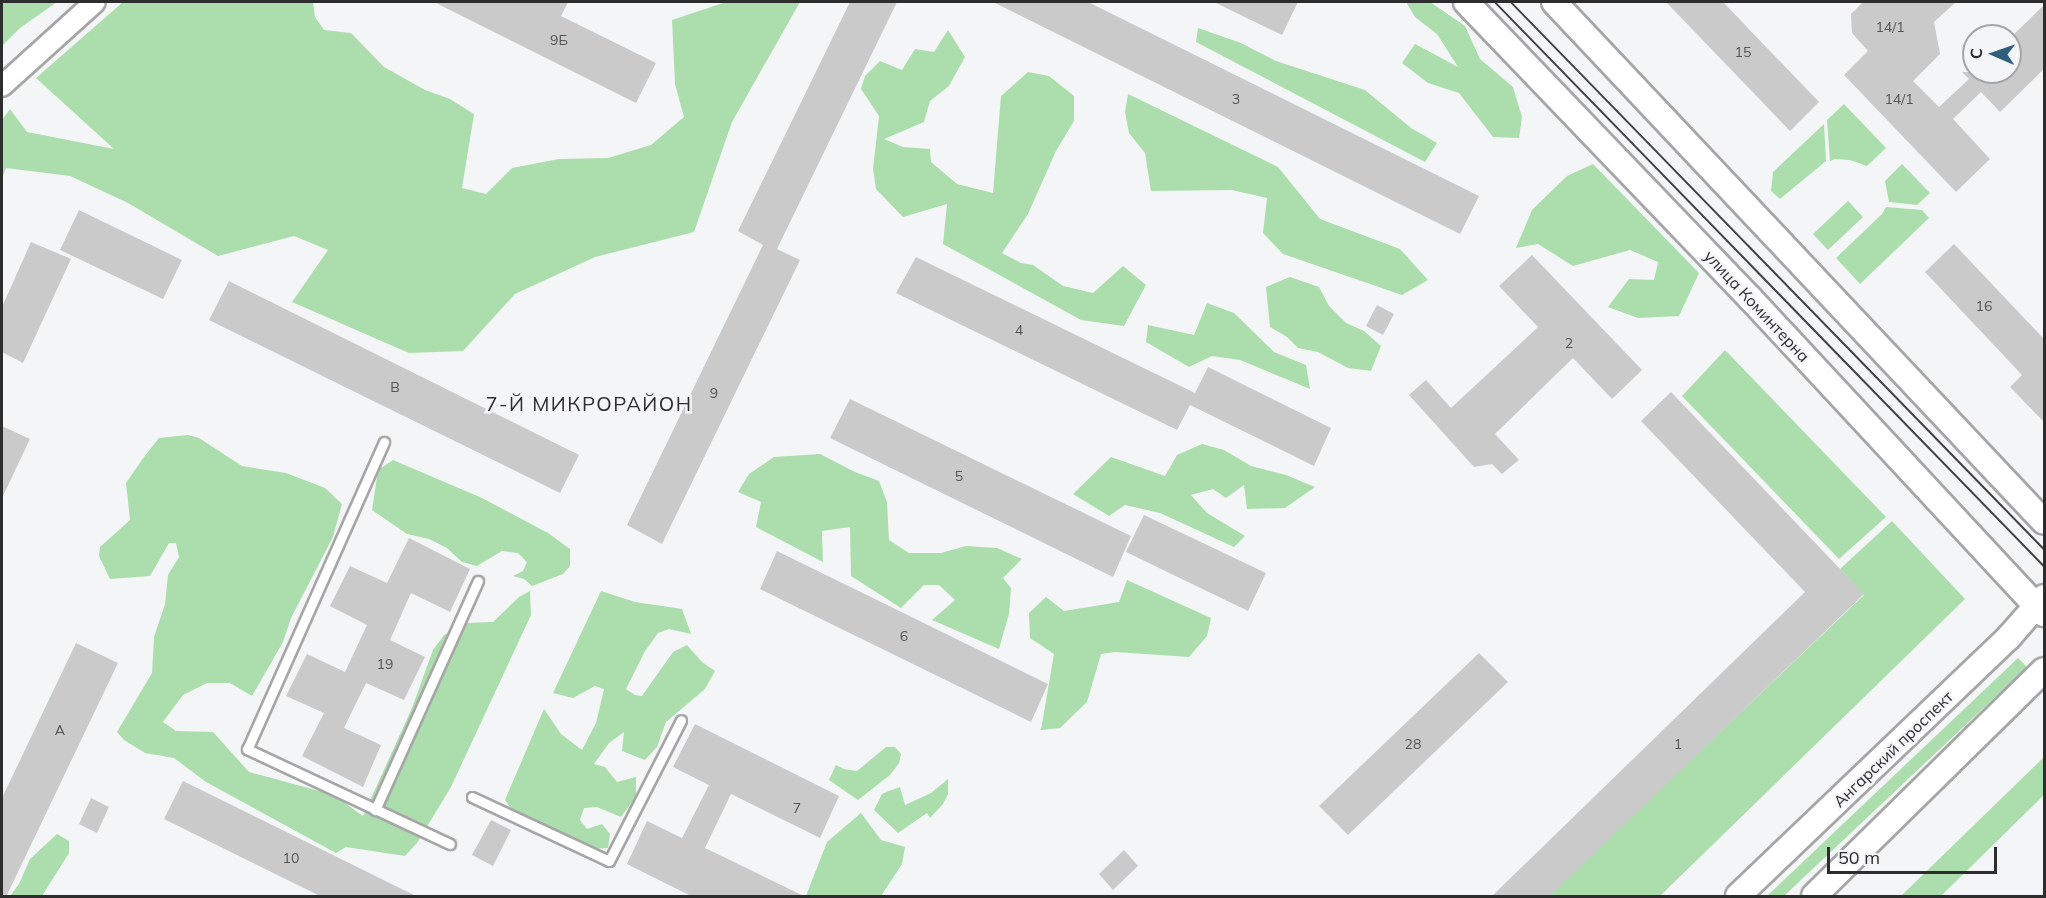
<!DOCTYPE html>
<meta charset="utf-8">
<style>
body{margin:0}
#map{position:relative;width:2046px;height:898px;overflow:hidden;background:#f4f5f6;font-family:Mulish,sans-serif}
div>[style]{position:absolute}
.green>*{inset:0;background:#abdeac}
.building>*{inset:0;background:#cacacb}
.roads{filter:drop-shadow(2px 0 #a6a6a7) drop-shadow(-2px 0 #a6a6a7) drop-shadow(0 2px #a6a6a7) drop-shadow(0 -2px #a6a6a7)}
.service>*{height:9px;margin:-4.5px;padding:0 4.5px;transform-origin:4.5px;border-radius:4.5px;background:#fff}
.minor>*{height:20px;margin:-10px;padding:0 10px;transform-origin:10px;border-radius:10px;background:#fff}
.tertiary>*{height:24px;margin:-12px;padding:0 12px;transform-origin:12px;border-radius:12px;background:#fff}
.tram>*{height:1.5px;margin:-0.75px;padding:0 0.75px;transform-origin:0.75px;border-radius:0.75px;background:#424242}
span{translate:-50% -50%;white-space:nowrap;text-align:center;line-height:1.15;-webkit-text-stroke:5px #f4f5f6;paint-order:stroke}
.number-label{font-size:14px;color:#545454}
.number-label span{-webkit-text-stroke-width:0}
.street-label{font-size:16px;color:#2d2d2d}
.quarter-label{font-size:20px;color:#2d2d2d;letter-spacing:1.5px}
.frame{position:absolute;inset:0;border:3px solid #2d2d2d;pointer-events:none}
.north{position:absolute;left:1962px;top:24px;width:60px;height:60px;box-sizing:border-box;background:#f4f5f6;border:2px solid #a4a5a6;border-radius:50%;rotate:272deg;font-size:16px;font-weight:700;line-height:24px;text-align:center;color:#2d2d2d}
.north::after{content:'';display:block;margin:auto;width:21px;height:27px;background:#2e5f7d;clip-path:polygon(50% 0,100% 100%,50% 72%,0 100%)}
.scale{position:absolute;left:1827px;top:847px;width:170px;height:27px;box-sizing:border-box;border:3px solid #2d2d2d;border-top:0;padding-left:8px;font-size:18px;line-height:21px;white-space:nowrap;color:#2d2d2d;-webkit-text-stroke:4px #f4f5f6;paint-order:stroke}
</style>
<div id="map">
<div class="green">
<div style="clip-path:polygon(2px 2px,57px 2px,20px 28px,2px 46px)"></div>
<div style="clip-path:polygon(123px 2px,313px 2px,315px 17px,324px 30px,351px 33px,384px 67px,425px 90px,450px 99px,474px 114px,462px 188px,486px 194px,512px 168px,559px 159px,608px 158px,651px 145px,684px 117px,675px 84px,672px 20px,726px 2px,800px 2px,732px 122px,694px 232px,595px 257px,515px 294px,463px 351px,409px 353px,292px 302px,328px 250px,294px 236px,218px 256px,128px 203px,70px 176px,6px 168px,2px 178px,2px 120px,10px 109px,27px 132px,114px 149px,36px 78px)"></div>
<div style="clip-path:polygon(1406px 2px,1430px 2px,1465px 26px,1480px 59px,1513px 87px,1522px 117px,1519px 138px,1493px 137px,1459px 93px,1428px 83px,1402px 63px,1415px 44px,1458px 67px,1437px 34px,1415px 17px)"></div>
<div style="clip-path:polygon(1198px 28px,1241px 43px,1276px 61px,1365px 90px,1411px 128px,1437px 143px,1425px 162px,1196px 42px)"></div>
<div style="clip-path:polygon(948px 30px,965px 57px,949px 86px,930px 101px,924px 122px,884px 139px,903px 147px,930px 149px,931px 162px,957px 184px,993px 193px,1001px 96px,1028px 72px,1049px 76px,1074px 96px,1074px 121px,1056px 151px,1028px 214px,1002px 253px,1021px 263px,1033px 265px,1063px 286px,1093px 293px,1123px 266px,1146px 285px,1124px 326px,1081px 320px,943px 244px,947px 204px,903px 217px,876px 189px,873px 169px,879px 116px,861px 89px,865px 76px,880px 61px,902px 70px,915px 49px,934px 52px)"></div>
<div style="clip-path:polygon(1128px 94px,1278px 167px,1320px 219px,1400px 249px,1428px 280px,1402px 295px,1283px 254px,1263px 233px,1267px 198px,1232px 190px,1151px 191px,1145px 153px,1129px 133px,1125px 112px)"></div>
<div style="clip-path:polygon(1844px 104px,1886px 148px,1867px 166px,1850px 160px,1835px 159px,1830px 161px,1827px 120px)"></div>
<div style="clip-path:polygon(1824px 124px,1826px 161px,1780px 199px,1771px 191px,1773px 172px)"></div>
<div style="clip-path:polygon(1593px 164px,1699px 273px,1679px 316px,1638px 318px,1608px 307px,1629px 279px,1654px 280px,1658px 262px,1630px 250px,1573px 266px,1538px 244px,1516px 248px,1532px 210px,1567px 176px)"></div>
<div style="clip-path:polygon(1902px 164px,1930px 193px,1917px 205px,1889px 202px,1885px 181px)"></div>
<div style="clip-path:polygon(1848px 201px,1863px 217px,1828px 250px,1813px 234px)"></div>
<div style="clip-path:polygon(1886px 207px,1922px 210px,1929px 218px,1860px 284px,1836px 258px,1882px 214px)"></div>
<div style="clip-path:polygon(1290px 277px,1319px 287px,1329px 306px,1346px 323px,1364px 331px,1381px 346px,1371px 371px,1348px 368px,1318px 352px,1298px 348px,1287px 337px,1270px 327px,1266px 287px)"></div>
<div style="clip-path:polygon(1207px 303px,1234px 313px,1274px 352px,1306px 365px,1310px 389px,1240px 360px,1212px 356px,1189px 367px,1146px 342px,1148px 325px,1194px 335px)"></div>
<div style="clip-path:polygon(1725px 350px,1886px 517px,1839px 559px,1682px 396px)"></div>
<div style="clip-path:polygon(188px 435px,199px 438px,242px 466px,286px 473px,325px 488px,342px 504px,333px 537px,291px 618px,283px 642px,252px 696px,230px 683px,207px 683px,183px 695px,163px 722px,176px 731px,213px 732px,249px 772px,334px 795px,363px 816px,412px 708px,433px 650px,444px 635px,468px 623px,493px 622px,519px 597px,530px 591px,531px 615px,451px 787px,417px 843px,405px 856px,346px 847px,336px 853px,206px 782px,174px 758px,145px 753px,124px 740px,117px 732px,152px 673px,154px 637px,165px 604px,168px 575px,179px 557px,176px 543px,169px 543px,150px 576px,110px 579px,99px 556px,100px 547px,130px 520px,126px 483px,144px 457px,159px 438px)"></div>
<div style="clip-path:polygon(1202px 444px,1224px 450px,1251px 466px,1286px 475px,1315px 487px,1285px 508px,1247px 509px,1244px 485px,1226px 498px,1213px 489px,1191px 495px,1207px 513px,1245px 536px,1234px 547px,1160px 513px,1125px 505px,1109px 516px,1073px 494px,1111px 457px,1165px 476px,1177px 455px)"></div>
<div style="clip-path:polygon(820px 454px,855px 472px,879px 481px,887px 502px,889px 540px,909px 553px,941px 553px,966px 546px,997px 548px,1022px 559px,1003px 578px,1011px 588px,1009px 614px,999px 649px,932px 620px,955px 600px,939px 585px,924px 585px,901px 608px,851px 576px,850px 527px,822px 531px,823px 562px,756px 527px,761px 502px,738px 492px,749px 474px,774px 457px)"></div>
<div style="clip-path:polygon(393px 460px,482px 498px,548px 533px,570px 549px,570px 566px,563px 574px,532px 586px,524px 579px,513px 576px,523px 571px,527px 562px,518px 553px,502px 551px,477px 566px,462px 562px,447px 548px,429px 539px,407px 534px,372px 510px,378px 470px)"></div>
<div style="clip-path:polygon(1892px 521px,1965px 599px,1660px 896px,1548px 896px,1864px 595px,1840px 569px)"></div>
<div style="clip-path:polygon(1127px 580px,1211px 618px,1207px 636px,1189px 657px,1115px 652px,1101px 654px,1087px 702px,1060px 728px,1041px 730px,1054px 654px,1030px 638px,1029px 613px,1046px 597px,1064px 611px,1119px 602px)"></div>
<div style="clip-path:polygon(601px 591px,635px 602px,682px 609px,691px 634px,669px 629px,658px 633px,645px 651px,626px 689px,635px 695px,642px 696px,673px 652px,687px 645px,702px 662px,715px 671px,705px 689px,666px 722px,657px 747px,645px 760px,622px 751px,624px 732px,609px 743px,594px 764px,605px 767px,617px 782px,636px 777px,636px 797px,621px 817px,597px 807px,584px 808px,580px 820px,587px 829px,602px 824px,610px 834px,608px 848px,570px 850px,523px 826px,505px 800px,544px 709px,561px 734px,582px 750px,596px 723px,604px 689px,595px 686px,573px 698px,553px 693px)"></div>
<div style="clip-path:polygon(2018px 658px,2027px 667px,1784px 896px,1767px 896px)"></div>
<div style="clip-path:polygon(886px 747px,895px 747px,901px 754px,899px 763px,890px 775px,858px 800px,829px 780px,836px 765px,844px 769px,857px 771px)"></div>
<div style="clip-path:polygon(2044px 757px,2044px 795px,1941px 896px,1901px 896px)"></div>
<div style="clip-path:polygon(948px 779px,948px 794px,943px 804px,930px 818px,927px 813px,898px 833px,874px 810px,882px 794px,889px 791px,900px 787px,905px 805px,931px 793px)"></div>
<div style="clip-path:polygon(861px 813px,881px 840px,905px 847px,902px 864px,881px 896px,806px 896px,827px 842px)"></div>
<div style="clip-path:polygon(57px 834px,69px 841px,69px 853px,42px 896px,10px 896px,19px 884px,30px 859px)"></div>
</div>
<div class="building">
<div style="clip-path:polygon(434px 2px,568px 2px,561px 16px,656px 63px,636px 103px)"></div>
<div style="clip-path:polygon(850px 2px,897px 2px,777px 249px,800px 260px,662px 544px,627px 525px,763px 245px,738px 231px)"></div>
<div style="clip-path:polygon(993px 2px,1088px 2px,1479px 196px,1460px 234px)"></div>
<div style="clip-path:polygon(1214px 2px,1298px 2px,1282px 35px)"></div>
<div style="clip-path:polygon(1666px 2px,1723px 2px,1819px 102px,1790px 131px)"></div>
<div style="clip-path:polygon(1863px 2px,1956px 2px,1934px 22px,1940px 54px,1913px 81px,1939px 107px,1969px 79px,1962px 72px,2010px 72px,2010px 38px,2044px 5px,2044px 69px,2000px 112px,1981px 92px,1953px 119px,1990px 159px,1956px 192px,1844px 75px,1868px 51px,1852px 33px,1851px 14px)"></div>
<div style="clip-path:polygon(79px 210px,182px 260px,163px 299px,60px 250px)"></div>
<div style="clip-path:polygon(31px 242px,71px 259px,23px 363px,2px 352px,2px 307px)"></div>
<div style="clip-path:polygon(1954px 244px,2044px 339px,2044px 422px,2010px 387px,2022px 375px,1925px 272px)"></div>
<div style="clip-path:polygon(1532px 255px,1642px 370px,1612px 399px,1573px 358px,1495px 434px,1519px 460px,1502px 474px,1492px 464px,1474px 467px,1409px 395px,1426px 380px,1451px 408px,1538px 327px,1499px 286px)"></div>
<div style="clip-path:polygon(916px 257px,1195px 393px,1208px 367px,1331px 428px,1314px 466px,1190px 405px,1177px 430px,896px 293px)"></div>
<div style="clip-path:polygon(229px 281px,579px 455px,560px 493px,209px 320px)"></div>
<div style="clip-path:polygon(1377px 305px,1394px 314px,1383px 335px,1366px 326px)"></div>
<div style="clip-path:polygon(1671px 392px,1864px 594px,1549px 897px,1491px 897px,1805px 592px,1641px 421px)"></div>
<div style="clip-path:polygon(850px 399px,1131px 536px,1113px 577px,830px 438px)"></div>
<div style="clip-path:polygon(2px 426px,30px 439px,2px 498px)"></div>
<div style="clip-path:polygon(1144px 515px,1266px 573px,1248px 611px,1126px 552px)"></div>
<div style="clip-path:polygon(409px 538px,470px 569px,450px 612px,411px 593px,390px 640px,425px 657px,404px 700px,366px 683px,344px 728px,381px 745px,363px 787px,302px 756px,324px 713px,286px 696px,307px 654px,345px 672px,367px 625px,330px 606px,350px 566px,387px 583px)"></div>
<div style="clip-path:polygon(777px 551px,1048px 684px,1031px 722px,760px 589px)"></div>
<div style="clip-path:polygon(76px 643px,118px 663px,6px 897px,2px 897px,2px 798px)"></div>
<div style="clip-path:polygon(1479px 653px,1508px 682px,1348px 835px,1319px 806px)"></div>
<div style="clip-path:polygon(695px 724px,839px 796px,820px 838px,731px 794px,705px 848px,806px 897px,693px 897px,627px 864px,647px 821px,682px 838px,709px 785px,673px 767px)"></div>
<div style="clip-path:polygon(183px 781px,418px 897px,322px 897px,164px 819px)"></div>
<div style="clip-path:polygon(91px 798px,109px 807px,97px 833px,79px 824px)"></div>
<div style="clip-path:polygon(491px 820px,511px 830px,493px 866px,472px 855px)"></div>
<div style="clip-path:polygon(1124px 850px,1138px 866px,1113px 890px,1099px 874px)"></div>
</div>
<div class="roads">
<div class="service">
<div style="left:384px;top:442px;width:336px;rotate:114deg"></div>
<div style="left:247px;top:749px;width:224px;rotate:25.1deg"></div>
<div style="left:472px;top:797px;width:151px;rotate:25deg"></div>
<div style="left:609px;top:861px;width:158px;rotate:-62.9deg"></div>
<div style="left:375px;top:810px;width:251px;rotate:-65.8deg"></div>
</div>
<div class="minor">
<div style="left:2px;top:86px;width:125px;rotate:-42.1deg"></div>
</div>
<div class="tertiary">
<div style="left:1466px;top:2px;width:409px;rotate:46.2deg"></div>
<div style="left:1749px;top:297px;width:433px;rotate:47.1deg"></div>
<div style="left:1554px;top:2px;width:714px;rotate:46.7deg"></div>
<div style="left:1738px;top:896px;width:375px;rotate:-43.7deg"></div>
<div style="left:2009px;top:637px;width:53px;rotate:-48.8deg"></div>
<div style="left:1814px;top:896px;width:322px;rotate:-44.5deg"></div>
</div>
</div>
<div class="tram">
<div style="left:1495px;top:2px;width:787px;rotate:45.77deg"></div>
<div style="left:1511px;top:2px;width:764px;rotate:45.74deg"></div>
</div>
<div class="number-label">
<span style="left:1890px;top:27px">14/1</span>
<span style="left:559px;top:40px">9Б</span>
<span style="left:1743px;top:52px">15</span>
<span style="left:1236px;top:99px">3</span>
<span style="left:1899px;top:99px">14/1</span>
<span style="left:1984px;top:306px">16</span>
<span style="left:1019px;top:330px">4</span>
<span style="left:1569px;top:343px">2</span>
<span style="left:395px;top:387px">В</span>
<span style="left:714px;top:393px">9</span>
<span style="left:959px;top:476px">5</span>
<span style="left:904px;top:636px">6</span>
<span style="left:385px;top:664px">19</span>
<span style="left:60px;top:730px">А</span>
<span style="left:1413px;top:744px">28</span>
<span style="left:1678px;top:744px">1</span>
<span style="left:797px;top:808px">7</span>
<span style="left:291px;top:858px">10</span>
</div>
<div class="street-label">
<span style="left:1757px;top:306px;rotate:47deg">улица Коминтерна</span>
<span style="left:1893px;top:749px;rotate:-44deg">Ангарский проспект</span>
</div>
<div class="quarter-label">
<span style="left:589px;top:403px">7-Й МИКРОРАЙОН</span>
</div>
<div class="frame"></div>
<div class="north">С</div>
<div class="scale">50 m</div>
</div>
